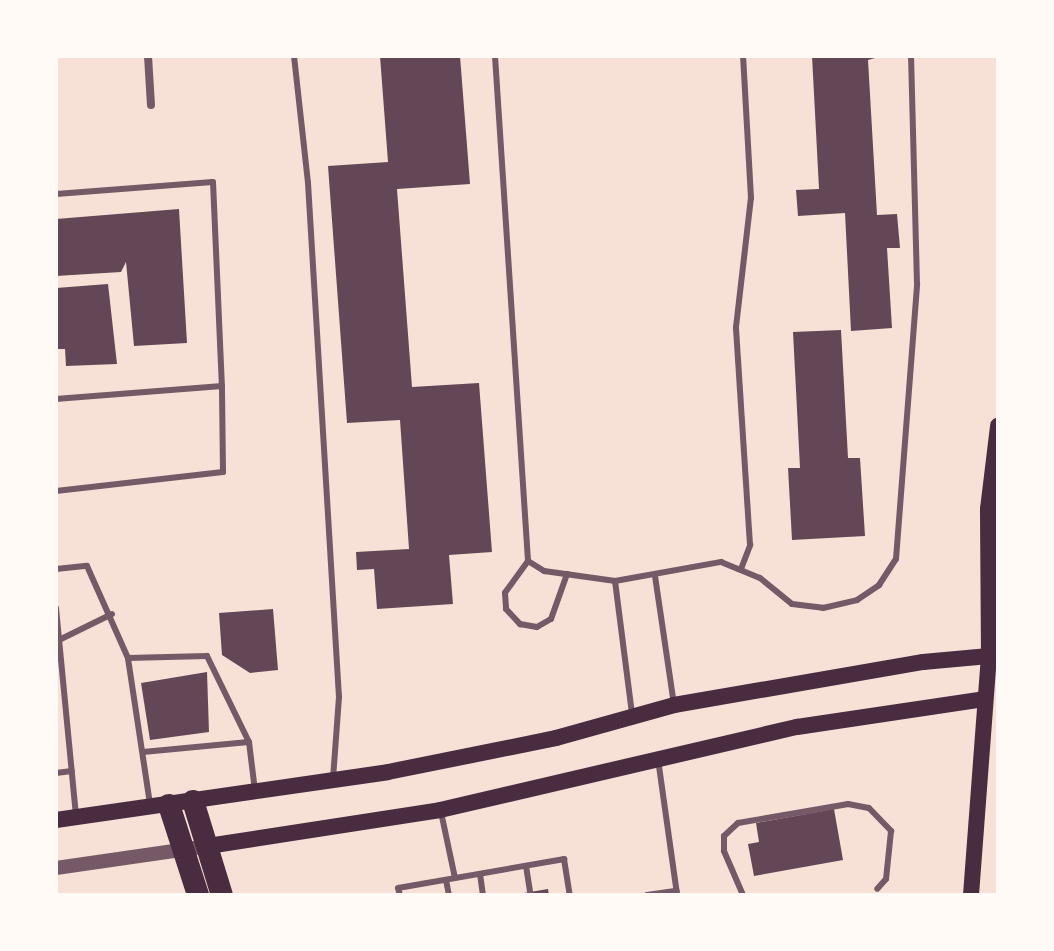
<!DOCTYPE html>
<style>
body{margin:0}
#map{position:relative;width:1054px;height:951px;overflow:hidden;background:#f7e1d7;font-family:Poppins,sans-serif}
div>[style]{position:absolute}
.building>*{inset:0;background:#644757}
.service>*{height:6px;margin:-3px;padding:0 3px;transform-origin:3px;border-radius:3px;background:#755966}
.minor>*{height:8px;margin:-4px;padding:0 4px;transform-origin:4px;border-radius:4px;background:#755966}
.tertiary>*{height:14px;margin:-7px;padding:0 7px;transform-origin:7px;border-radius:7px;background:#755966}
.secondary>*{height:16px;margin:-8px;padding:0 8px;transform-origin:8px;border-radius:8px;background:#4a2c40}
.motorway>*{height:22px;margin:-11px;padding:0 11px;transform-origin:11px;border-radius:11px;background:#4a2c40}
span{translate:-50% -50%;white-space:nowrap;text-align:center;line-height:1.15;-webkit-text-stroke:8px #fffaf5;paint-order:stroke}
.frame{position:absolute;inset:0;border:58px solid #fffaf5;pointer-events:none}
</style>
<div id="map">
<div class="building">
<div style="clip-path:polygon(380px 56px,460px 56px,470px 184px,397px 189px,412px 387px,479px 383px,492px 552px,449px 555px,453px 604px,377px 609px,374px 569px,357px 570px,356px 552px,409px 549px,400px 420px,347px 423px,328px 166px,388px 162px)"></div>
<div style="clip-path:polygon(812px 56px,882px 56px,868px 60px,877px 215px,897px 214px,900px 248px,887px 248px,892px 328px,851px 331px,845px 213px,798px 216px,796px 190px,819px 189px)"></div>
<div style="clip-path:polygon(179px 209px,187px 343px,134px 346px,126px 262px,121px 272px,56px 276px,56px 219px)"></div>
<div style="clip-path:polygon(108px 284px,117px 364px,66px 366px,65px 349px,56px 349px,56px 288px)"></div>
<div style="clip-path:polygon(841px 330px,848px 458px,860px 458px,865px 536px,792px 540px,788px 468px,800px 468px,793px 332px)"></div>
<div style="clip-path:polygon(273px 609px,278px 670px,250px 673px,222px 655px,219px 613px)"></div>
<div style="clip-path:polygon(207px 672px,209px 732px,150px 740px,141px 683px)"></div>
<div style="clip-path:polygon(834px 809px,843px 860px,754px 876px,748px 844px,759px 842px,756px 823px)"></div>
<div style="clip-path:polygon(548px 889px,549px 895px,524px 895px,524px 893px)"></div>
</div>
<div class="service">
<div style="left:294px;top:56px;width:128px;rotate:83.7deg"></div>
<div style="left:308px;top:183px;width:515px;rotate:86.55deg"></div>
<div style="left:339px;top:697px;width:81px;rotate:94.2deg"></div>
<div style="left:495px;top:56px;width:506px;rotate:86.26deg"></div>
<div style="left:528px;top:561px;width:19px;rotate:32deg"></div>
<div style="left:544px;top:571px;width:72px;rotate:8deg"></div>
<div style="left:615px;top:581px;width:108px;rotate:-10.2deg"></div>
<div style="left:721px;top:562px;width:42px;rotate:22.3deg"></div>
<div style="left:760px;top:578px;width:41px;rotate:39.1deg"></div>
<div style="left:792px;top:604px;width:31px;rotate:7deg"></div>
<div style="left:823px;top:608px;width:35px;rotate:-13deg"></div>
<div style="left:857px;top:600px;width:27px;rotate:-34deg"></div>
<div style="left:879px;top:585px;width:31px;rotate:-57deg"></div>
<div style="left:896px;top:559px;width:276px;rotate:-85.6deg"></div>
<div style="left:917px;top:284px;width:228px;rotate:-91.5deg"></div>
<div style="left:56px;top:194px;width:157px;rotate:-4.4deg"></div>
<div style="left:213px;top:182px;width:204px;rotate:87.5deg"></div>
<div style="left:222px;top:386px;width:167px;rotate:175.5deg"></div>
<div style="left:56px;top:491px;width:168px;rotate:-6.5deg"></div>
<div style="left:223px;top:472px;width:86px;rotate:-90.7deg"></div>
<div style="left:528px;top:561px;width:39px;rotate:126deg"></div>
<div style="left:505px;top:593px;width:16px;rotate:86deg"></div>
<div style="left:506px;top:609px;width:21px;rotate:47deg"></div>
<div style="left:520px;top:624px;width:17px;rotate:10deg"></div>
<div style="left:537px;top:627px;width:16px;rotate:-30deg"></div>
<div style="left:551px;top:619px;width:48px;rotate:-70.4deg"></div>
<div style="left:56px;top:569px;width:31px;rotate:-6deg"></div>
<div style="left:87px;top:566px;width:101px;rotate:66deg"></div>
<div style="left:741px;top:569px;width:26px;rotate:-69deg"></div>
<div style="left:750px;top:545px;width:218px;rotate:-93.7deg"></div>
<div style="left:736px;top:327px;width:130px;rotate:-83.4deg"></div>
<div style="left:751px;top:198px;width:142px;rotate:-93.2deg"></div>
<div style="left:655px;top:576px;width:130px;rotate:81.6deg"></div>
<div style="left:615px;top:581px;width:134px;rotate:82.7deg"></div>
<div style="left:56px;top:608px;width:208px;rotate:84.5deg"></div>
<div style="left:59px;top:640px;width:59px;rotate:-26.1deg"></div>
<div style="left:143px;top:752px;width:106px;rotate:-5.4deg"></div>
<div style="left:658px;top:759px;width:137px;rotate:82deg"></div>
<div style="left:56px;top:773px;width:16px;rotate:-7deg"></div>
<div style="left:150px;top:804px;width:148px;rotate:-98.6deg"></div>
<div style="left:128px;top:658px;width:79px;rotate:-1.5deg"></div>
<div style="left:207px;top:656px;width:96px;rotate:64deg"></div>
<div style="left:249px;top:742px;width:49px;rotate:83deg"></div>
<div style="left:441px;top:812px;width:67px;rotate:78deg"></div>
<div style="left:526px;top:866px;width:26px;rotate:81deg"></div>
<div style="left:480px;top:874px;width:21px;rotate:82deg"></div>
<div style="left:446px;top:880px;width:15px;rotate:79deg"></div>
<div style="left:400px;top:895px;width:7px;rotate:-106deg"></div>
<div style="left:398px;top:888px;width:169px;rotate:-9.9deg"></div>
<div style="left:564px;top:859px;width:36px;rotate:81deg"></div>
<div style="left:647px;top:895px;width:30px;rotate:-8deg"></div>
<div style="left:743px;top:895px;width:48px;rotate:-113.4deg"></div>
<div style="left:724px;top:851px;width:15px;rotate:-90deg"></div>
<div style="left:724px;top:836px;width:19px;rotate:-43deg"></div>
<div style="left:738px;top:823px;width:112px;rotate:-9.8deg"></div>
<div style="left:848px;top:804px;width:21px;rotate:11deg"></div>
<div style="left:869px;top:808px;width:32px;rotate:46deg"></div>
<div style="left:891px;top:831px;width:48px;rotate:95.9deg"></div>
<div style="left:886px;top:879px;width:13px;rotate:132deg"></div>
</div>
<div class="minor">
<div style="left:148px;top:56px;width:49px;rotate:86.5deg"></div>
</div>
<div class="tertiary">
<div style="left:56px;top:868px;width:154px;rotate:-8.2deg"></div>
</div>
<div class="secondary">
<div style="left:56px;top:820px;width:335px;rotate:-8.2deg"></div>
<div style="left:388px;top:772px;width:171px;rotate:-11.4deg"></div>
<div style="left:556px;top:738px;width:123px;rotate:-15.6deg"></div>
<div style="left:674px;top:705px;width:253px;rotate:-9.8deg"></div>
<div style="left:923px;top:662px;width:66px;rotate:-5.2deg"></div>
<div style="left:208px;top:846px;width:235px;rotate:-8.8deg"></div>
<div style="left:440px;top:810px;width:367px;rotate:-13.1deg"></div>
<div style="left:797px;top:727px;width:189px;rotate:-8.5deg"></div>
<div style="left:971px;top:895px;width:240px;rotate:-85.7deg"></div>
<div style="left:989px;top:656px;width:147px;rotate:-90.4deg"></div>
<div style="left:988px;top:509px;width:84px;rotate:-83.1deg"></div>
</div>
<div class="motorway">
<div style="left:193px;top:801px;width:98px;rotate:72.9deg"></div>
<div style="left:169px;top:805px;width:95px;rotate:72.1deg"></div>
</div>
<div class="frame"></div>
</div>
